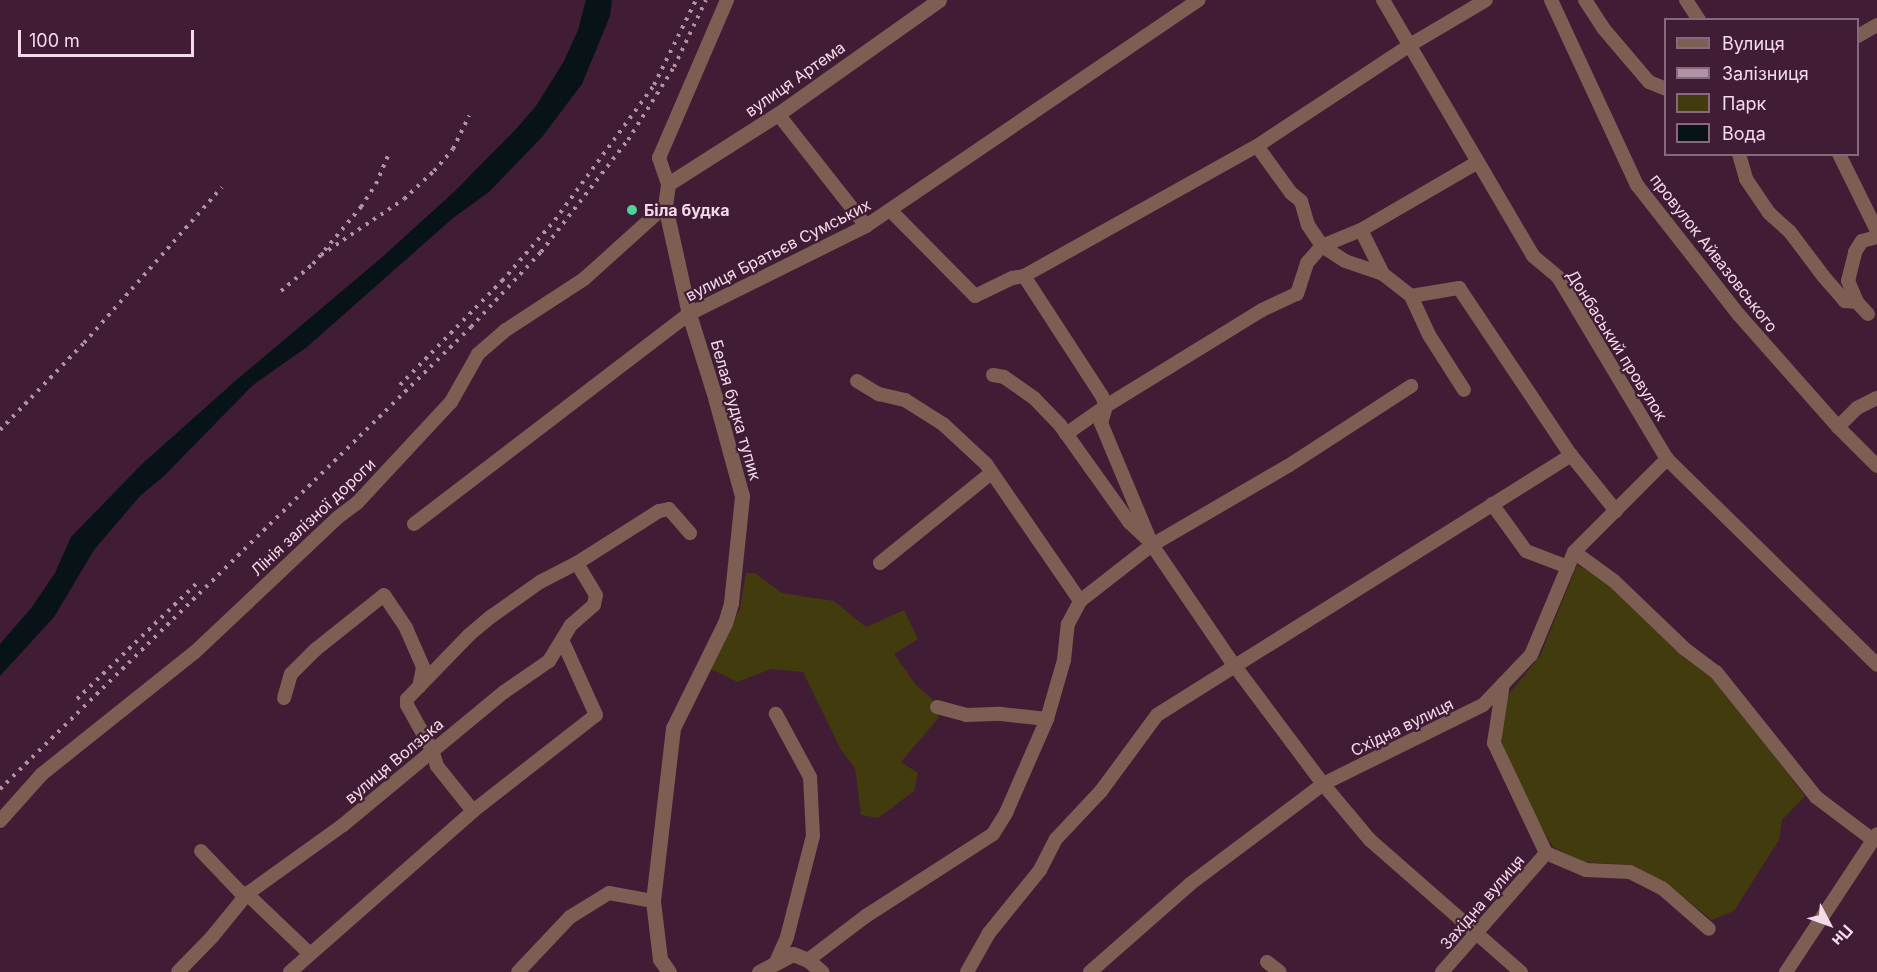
<!DOCTYPE html>
<meta charset="utf-8">
<style>
body{margin:0}
#map{position:relative;width:1877px;height:972px;overflow:hidden;background:#401c35;font-family:Inter,sans-serif}
div>[style]{position:absolute}
.green>*{inset:0;background:#423b0d}
.water>*{inset:0;background:#071317}
.minor>*{height:14px;margin:-7px;padding:0 7px;transform-origin:7px;border-radius:7px;background:#7d5e53}
.tertiary>*{height:15px;margin:-7.5px;padding:0 7.5px;transform-origin:7.5px;border-radius:7.5px;background:#7d5e53}
.rail>*{height:4px;margin-top:-2px;transform-origin:0;background:repeating-linear-gradient(90deg,#af92a4 0 3px,transparent 0 9px)}
.dots>*{width:16px;height:16px;translate:-50% -50%;box-sizing:border-box;border:3px solid #401c35;border-radius:50%}
span{translate:-50% -50%;white-space:nowrap;text-align:center;line-height:1.15;-webkit-text-stroke:4.5px #401c35;paint-order:stroke}
.street-label{font-size:16px;color:#f2dae8}
.poi-label{font-size:16px;color:#f2dae8;font-weight:700}
.left{translate:0 -50%;text-align:left}
.legend{position:absolute;left:1664px;top:18px;width:195px;height:138px;box-sizing:border-box;background:#401c35;border:2px solid #87687d;margin:0;padding:8px 10px;list-style:none;font-size:18px;color:#f2dae8}
.legend li{display:flex;align-items:center;gap:12px;height:30px}
.legend b{width:30px;border:2px solid #87687d}
.north{position:absolute;left:1799px;top:894px;width:60px;height:60px;-webkit-text-stroke:4px #401c35;paint-order:stroke;rotate:131deg;font-size:16px;font-weight:700;line-height:24px;text-align:center;color:#f2dae8}
.north::after{content:'';display:block;margin:auto;width:21px;height:27px;background:#f2dae8;clip-path:polygon(50% 0,100% 100%,50% 72%,0 100%)}
.scale{position:absolute;left:18px;top:30px;width:176px;height:27px;box-sizing:border-box;border:3px solid #f2dae8;border-top:0;padding-left:8px;font-size:18px;line-height:21px;white-space:nowrap;color:#f2dae8;-webkit-text-stroke:4px #401c35;paint-order:stroke}
</style>
<div id="map">
<div class="green">
<div style="clip-path:polygon(1577px 565px,1609px 583px,1714px 675px,1805px 796px,1782px 820px,1779px 840px,1734px 911px,1712px 920px,1664px 882px,1632px 865px,1583px 862px,1553px 847px,1508px 771px,1500px 730px,1508px 695px,1540px 656px)"></div>
<div style="clip-path:polygon(746px 573px,755px 573px,782px 593px,834px 601px,866px 627px,904px 610px,918px 639px,894px 654px,917px 686px,931px 698px,939px 717px,901px 762px,918px 773px,914px 791px,878px 818px,861px 815px,855px 768px,841px 750px,803px 672px,771px 669px,737px 682px,711px 669px,740px 608px)"></div>
</div>
<div class="water">
<div style="clip-path:polygon(586px 0,612px 0,610px 16px,582px 84px,542px 137px,489px 192px,453px 218px,307px 347px,253px 385px,164px 476px,140px 496px,94px 550px,54px 617px,0 676px,0 644px,32px 607px,55px 573px,71px 537px,141px 465px,234px 382px,380px 259px,455px 191px,516px 129px,536px 106px,564px 61px,578px 30px)"></div>
</div>
<div class="minor">
<div style="left:1383px;top:0;width:297px;rotate:59.6deg"></div>
<div style="left:1533px;top:256px;width:33px;rotate:40deg"></div>
<div style="left:1558px;top:277px;width:212px;rotate:59.1deg"></div>
<div style="left:1667px;top:459px;width:294px;rotate:44.4deg"></div>
<div style="left:1551px;top:0;width:204px;rotate:65.1deg"></div>
<div style="left:1637px;top:185px;width:165px;rotate:51.9deg"></div>
<div style="left:1739px;top:315px;width:149px;rotate:48.5deg"></div>
<div style="left:1838px;top:427px;width:55px;rotate:45deg"></div>
<div style="left:1585px;top:0;width:33px;rotate:57deg"></div>
<div style="left:1603px;top:28px;width:71px;rotate:49.6deg"></div>
<div style="left:1649px;top:82px;width:18px;rotate:22deg"></div>
<div style="left:1686px;top:0;width:24px;rotate:57deg"></div>
<div style="left:1858px;top:36px;width:22px;rotate:-30deg"></div>
<div style="left:778px;top:114px;width:142px;rotate:51.8deg"></div>
<div style="left:1257px;top:146px;width:58px;rotate:54.1deg"></div>
<div style="left:1291px;top:193px;width:13px;rotate:39deg"></div>
<div style="left:1301px;top:201px;width:25px;rotate:74deg"></div>
<div style="left:1308px;top:225px;width:25px;rotate:56deg"></div>
<div style="left:1322px;top:246px;width:27px;rotate:33deg"></div>
<div style="left:1345px;top:261px;width:40px;rotate:18.9deg"></div>
<div style="left:1739px;top:154px;width:26px;rotate:74deg"></div>
<div style="left:1746px;top:179px;width:41px;rotate:55.9deg"></div>
<div style="left:1769px;top:213px;width:28px;rotate:42deg"></div>
<div style="left:1790px;top:232px;width:56px;rotate:52.9deg"></div>
<div style="left:1824px;top:277px;width:32px;rotate:49deg"></div>
<div style="left:1845px;top:301px;width:12px;rotate:5deg"></div>
<div style="left:1839px;top:154px;width:86px;rotate:63.7deg"></div>
<div style="left:668px;top:184px;width:28px;rotate:-109deg"></div>
<div style="left:659px;top:158px;width:172px;rotate:-66.7deg"></div>
<div style="left:890px;top:210px;width:121px;rotate:45.3deg"></div>
<div style="left:975px;top:296px;width:41px;rotate:-25.9deg"></div>
<div style="left:1012px;top:278px;width:12px;rotate:-9deg"></div>
<div style="left:1024px;top:276px;width:267px;rotate:-29.2deg"></div>
<div style="left:1257px;top:146px;width:183px;rotate:-33.4deg"></div>
<div style="left:1410px;top:45px;width:88px;rotate:-30.6deg"></div>
<div style="left:1361px;top:230px;width:49px;rotate:63.4deg"></div>
<div style="left:1383px;top:274px;width:36px;rotate:38deg"></div>
<div style="left:1411px;top:296px;width:49px;rotate:-9.5deg"></div>
<div style="left:1459px;top:288px;width:201px;rotate:56.2deg"></div>
<div style="left:1571px;top:455px;width:72px;rotate:51.2deg"></div>
<div style="left:1024px;top:276px;width:143px;rotate:57deg"></div>
<div style="left:1102px;top:396px;width:11px;rotate:68deg"></div>
<div style="left:1106px;top:406px;width:18px;rotate:106deg"></div>
<div style="left:1101px;top:423px;width:132px;rotate:67.3deg"></div>
<div style="left:1152px;top:545px;width:145px;rotate:55.7deg"></div>
<div style="left:1234px;top:665px;width:149px;rotate:53.2deg"></div>
<div style="left:1323px;top:784px;width:73px;rotate:50deg"></div>
<div style="left:1370px;top:840px;width:201px;rotate:41.2deg"></div>
<div style="left:1411px;top:296px;width:43px;rotate:65.2deg"></div>
<div style="left:1429px;top:335px;width:65px;rotate:57.5deg"></div>
<div style="left:1868px;top:314px;width:16px;rotate:-133deg"></div>
<div style="left:1857px;top:302px;width:23px;rotate:-113deg"></div>
<div style="left:1848px;top:281px;width:30px;rotate:-76deg"></div>
<div style="left:1855px;top:252px;width:13px;rotate:-58deg"></div>
<div style="left:1862px;top:241px;width:16px;rotate:-15deg"></div>
<div style="left:993px;top:375px;width:11px;rotate:10deg"></div>
<div style="left:1004px;top:377px;width:37px;rotate:35deg"></div>
<div style="left:1034px;top:398px;width:37px;rotate:46deg"></div>
<div style="left:1060px;top:425px;width:120px;rotate:54.5deg"></div>
<div style="left:1130px;top:523px;width:23px;rotate:43deg"></div>
<div style="left:857px;top:381px;width:26px;rotate:31deg"></div>
<div style="left:879px;top:394px;width:27px;rotate:13deg"></div>
<div style="left:905px;top:400px;width:45px;rotate:32.3deg"></div>
<div style="left:943px;top:424px;width:59px;rotate:42.9deg"></div>
<div style="left:986px;top:464px;width:166px;rotate:55.5deg"></div>
<div style="left:1838px;top:427px;width:27px;rotate:-45deg"></div>
<div style="left:1857px;top:408px;width:22px;rotate:-27deg"></div>
<div style="left:1066px;top:434px;width:49px;rotate:-35deg"></div>
<div style="left:1106px;top:406px;width:183px;rotate:-31.6deg"></div>
<div style="left:1262px;top:310px;width:38px;rotate:-25deg"></div>
<div style="left:1297px;top:294px;width:33px;rotate:-72deg"></div>
<div style="left:1307px;top:263px;width:23px;rotate:-49deg"></div>
<div style="left:1322px;top:246px;width:42px;rotate:-22.3deg"></div>
<div style="left:1361px;top:230px;width:135px;rotate:-30.2deg"></div>
<div style="left:1492px;top:504px;width:58px;rotate:54.1deg"></div>
<div style="left:1526px;top:551px;width:45px;rotate:20.9deg"></div>
<div style="left:414px;top:524px;width:346px;rotate:-37.4deg"></div>
<div style="left:689px;top:314px;width:198px;rotate:-26.4deg"></div>
<div style="left:866px;top:226px;width:402px;rotate:-34.2deg"></div>
<div style="left:1574px;top:552px;width:49px;rotate:35.9deg"></div>
<div style="left:1614px;top:581px;width:98px;rotate:43.8deg"></div>
<div style="left:1685px;top:649px;width:39px;rotate:37deg"></div>
<div style="left:1716px;top:672px;width:160px;rotate:51.3deg"></div>
<div style="left:1816px;top:797px;width:71px;rotate:37deg"></div>
<div style="left:880px;top:563px;width:143px;rotate:-39deg"></div>
<div style="left:1503px;top:684px;width:60px;rotate:98.7deg"></div>
<div style="left:1494px;top:743px;width:122px;rotate:64.7deg"></div>
<div style="left:1546px;top:853px;width:43px;rotate:23deg"></div>
<div style="left:1586px;top:870px;width:44px;rotate:2.6deg"></div>
<div style="left:1630px;top:872px;width:36px;rotate:27deg"></div>
<div style="left:1662px;top:888px;width:62px;rotate:41.1deg"></div>
<div style="left:284px;top:698px;width:25px;rotate:-74deg"></div>
<div style="left:291px;top:674px;width:34px;rotate:-45deg"></div>
<div style="left:315px;top:650px;width:88px;rotate:-38.6deg"></div>
<div style="left:384px;top:595px;width:40px;rotate:56deg"></div>
<div style="left:406px;top:628px;width:43px;rotate:66.4deg"></div>
<div style="left:423px;top:667px;width:20px;rotate:101deg"></div>
<div style="left:937px;top:707px;width:30px;rotate:15deg"></div>
<div style="left:966px;top:715px;width:35px;rotate:-2deg"></div>
<div style="left:1001px;top:714px;width:46px;rotate:6.2deg"></div>
<div style="left:473px;top:811px;width:58px;rotate:-128.7deg"></div>
<div style="left:437px;top:766px;width:17px;rotate:-107deg"></div>
<div style="left:432px;top:750px;width:51px;rotate:-119.1deg"></div>
<div style="left:407px;top:705px;width:6px;rotate:-90deg"></div>
<div style="left:407px;top:699px;width:89px;rotate:-45.9deg"></div>
<div style="left:469px;top:635px;width:30px;rotate:-40deg"></div>
<div style="left:492px;top:616px;width:59px;rotate:-35.3deg"></div>
<div style="left:540px;top:582px;width:42px;rotate:-27.2deg"></div>
<div style="left:577px;top:563px;width:97px;rotate:-32.4deg"></div>
<div style="left:659px;top:511px;width:10px;rotate:-11deg"></div>
<div style="left:669px;top:509px;width:32px;rotate:49deg"></div>
<div style="left:0;top:821px;width:63px;rotate:-48.2deg"></div>
<div style="left:42px;top:774px;width:196px;rotate:-38.6deg"></div>
<div style="left:195px;top:652px;width:195px;rotate:-43.3deg"></div>
<div style="left:337px;top:518px;width:25px;rotate:-37deg"></div>
<div style="left:357px;top:503px;width:138px;rotate:-47.1deg"></div>
<div style="left:451px;top:402px;width:55px;rotate:-60.6deg"></div>
<div style="left:478px;top:354px;width:37px;rotate:-41deg"></div>
<div style="left:506px;top:330px;width:93px;rotate:-33.2deg"></div>
<div style="left:584px;top:279px;width:109px;rotate:-42deg"></div>
<div style="left:201px;top:851px;width:57px;rotate:46.4deg"></div>
<div style="left:240px;top:892px;width:7px;rotate:16deg"></div>
<div style="left:247px;top:894px;width:86px;rotate:43.6deg"></div>
<div style="left:808px;top:960px;width:73px;rotate:-37.2deg"></div>
<div style="left:866px;top:916px;width:151px;rotate:-32.8deg"></div>
<div style="left:993px;top:834px;width:25px;rotate:-58deg"></div>
<div style="left:1006px;top:813px;width:103px;rotate:-66.4deg"></div>
<div style="left:1047px;top:719px;width:61px;rotate:-73.9deg"></div>
<div style="left:1064px;top:660px;width:36px;rotate:-84deg"></div>
<div style="left:1068px;top:624px;width:26px;rotate:-62deg"></div>
<div style="left:1080px;top:601px;width:91px;rotate:-37.9deg"></div>
<div style="left:1152px;top:545px;width:157px;rotate:-30.2deg"></div>
<div style="left:1288px;top:466px;width:147px;rotate:-33deg"></div>
<div style="left:776px;top:962px;width:27px;rotate:-66deg"></div>
<div style="left:787px;top:937px;width:104px;rotate:-75.6deg"></div>
<div style="left:813px;top:836px;width:59px;rotate:-92.9deg"></div>
<div style="left:810px;top:777px;width:72px;rotate:-118.4deg"></div>
<div style="left:1267px;top:962px;width:16px;rotate:38deg"></div>
<div style="left:178px;top:972px;width:49px;rotate:-45.8deg"></div>
<div style="left:212px;top:937px;width:55px;rotate:-50.9deg"></div>
<div style="left:247px;top:894px;width:118px;rotate:-35.7deg"></div>
<div style="left:343px;top:825px;width:209px;rotate:-39.6deg"></div>
<div style="left:504px;top:692px;width:55px;rotate:-34.6deg"></div>
<div style="left:549px;top:661px;width:42px;rotate:-58.6deg"></div>
<div style="left:571px;top:625px;width:30px;rotate:-41deg"></div>
<div style="left:594px;top:605px;width:10px;rotate:-79deg"></div>
<div style="left:596px;top:595px;width:37px;rotate:-121deg"></div>
<div style="left:290px;top:972px;width:244px;rotate:-41.3deg"></div>
<div style="left:473px;top:811px;width:156px;rotate:-38deg"></div>
<div style="left:596px;top:715px;width:80px;rotate:-114.3deg"></div>
<div style="left:518px;top:972px;width:76px;rotate:-46.6deg"></div>
<div style="left:570px;top:917px;width:46px;rotate:-31.6deg"></div>
<div style="left:609px;top:893px;width:45px;rotate:10.3deg"></div>
<div style="left:967px;top:972px;width:45px;rotate:-60.6deg"></div>
<div style="left:989px;top:933px;width:81px;rotate:-51deg"></div>
<div style="left:1040px;top:870px;width:35px;rotate:-63deg"></div>
<div style="left:1056px;top:839px;width:66px;rotate:-46.8deg"></div>
<div style="left:1101px;top:791px;width:94px;rotate:-53.6deg"></div>
<div style="left:1157px;top:715px;width:489px;rotate:-32.1deg"></div>
<div style="left:1090px;top:972px;width:133px;rotate:-41.3deg"></div>
<div style="left:1190px;top:884px;width:166px;rotate:-36.9deg"></div>
<div style="left:1323px;top:784px;width:178px;rotate:-26.3deg"></div>
<div style="left:1483px;top:705px;width:69px;rotate:-46.2deg"></div>
<div style="left:1531px;top:655px;width:112px;rotate:-67.3deg"></div>
<div style="left:1574px;top:552px;width:132px;rotate:-45deg"></div>
<div style="left:1442px;top:972px;width:158px;rotate:-48.8deg"></div>
<div style="left:1786px;top:972px;width:165px;rotate:-56.6deg"></div>
</div>
<div class="tertiary">
<div style="left:669px;top:972px;width:16px;rotate:-125deg"></div>
<div style="left:660px;top:959px;width:58px;rotate:-96.9deg"></div>
<div style="left:653px;top:901px;width:174px;rotate:-83.4deg"></div>
<div style="left:673px;top:728px;width:117px;rotate:-63.7deg"></div>
<div style="left:725px;top:623px;width:21px;rotate:-73deg"></div>
<div style="left:731px;top:603px;width:108px;rotate:-84.1deg"></div>
<div style="left:742px;top:496px;width:103px;rotate:-105.3deg"></div>
<div style="left:715px;top:397px;width:87px;rotate:-107.4deg"></div>
<div style="left:689px;top:314px;width:111px;rotate:-102.5deg"></div>
<div style="left:665px;top:206px;width:22px;rotate:-82deg"></div>
<div style="left:668px;top:184px;width:130px;rotate:-32.5deg"></div>
<div style="left:778px;top:114px;width:197px;rotate:-35.3deg"></div>
<div style="left:759px;top:972px;width:38px;rotate:-28deg"></div>
<div style="left:793px;top:954px;width:16px;rotate:22deg"></div>
<div style="left:808px;top:960px;width:18px;rotate:41deg"></div>
</div>
<div class="rail">
<div style="left:321px;top:255px;width:100px;rotate:-34deg"></div>
<div style="left:404px;top:199px;width:41px;rotate:-43deg"></div>
<div style="left:434px;top:171px;width:29px;rotate:-49deg"></div>
<div style="left:453px;top:149px;width:37px;rotate:-64deg"></div>
<div style="left:281px;top:291px;width:42px;rotate:-40.2deg"></div>
<div style="left:313px;top:264px;width:75px;rotate:-49.9deg"></div>
<div style="left:361px;top:207px;width:27px;rotate:-57deg"></div>
<div style="left:376px;top:184px;width:33px;rotate:-67deg"></div>
<div style="left:400px;top:385px;width:146px;rotate:-45.6deg"></div>
<div style="left:502px;top:281px;width:81px;rotate:-49deg"></div>
<div style="left:555px;top:220px;width:167px;rotate:-53.7deg"></div>
<div style="left:654px;top:85px;width:95px;rotate:-63.7deg"></div>
<div style="left:0;top:430px;width:121px;rotate:-46deg"></div>
<div style="left:84px;top:343px;width:208px;rotate:-48.5deg"></div>
<div style="left:77px;top:699px;width:168px;rotate:-44deg"></div>
<div style="left:0;top:789px;width:660px;rotate:-44.45deg"></div>
<div style="left:471px;top:327px;width:103px;rotate:-47deg"></div>
<div style="left:541px;top:252px;width:142px;rotate:-52.2deg"></div>
<div style="left:628px;top:140px;width:86px;rotate:-57.8deg"></div>
<div style="left:674px;top:67px;width:74px;rotate:-64.5deg"></div>
</div>
<div class="dots">
<div style="left:632px;top:210px;background:#4fd399"></div>
</div>
<div class="street-label">
<span style="left:795px;top:79px;rotate:-35deg">вулиця Артема</span>
<span style="left:778px;top:250px;rotate:-27deg">вулиця Братьєв Сумських</span>
<span style="left:1714px;top:253px;rotate:52deg">провулок Айвазовського</span>
<span style="left:1617px;top:345px;rotate:58deg">Донбаський провулок</span>
<span style="left:736px;top:410px;rotate:74deg">Белая будка тупик</span>
<span style="left:313px;top:517px;rotate:-43deg">Лінія залізної дороги</span>
<span style="left:1402px;top:727px;rotate:-26deg">Східна вулиця</span>
<span style="left:394px;top:761px;rotate:-40deg">вулиця Волзька</span>
<span style="left:1482px;top:902px;rotate:-49deg">Західна вулиця</span>
</div>
<div class="poi-label">
<span class="left" style="left:644px;top:210px">Біла будка</span>
</div>
<ul class="legend">
<li><b style="height:8px;background:#7d5e53"></b>Вулиця</li>
<li><b style="height:8px;background:#af92a4"></b>Залізниця</li>
<li><b style="height:16px;background:#423b0d"></b>Парк</li>
<li><b style="height:16px;background:#071317"></b>Вода</li>
</ul>
<div class="north">Пн</div>
<div class="scale">100 m</div>
</div>
